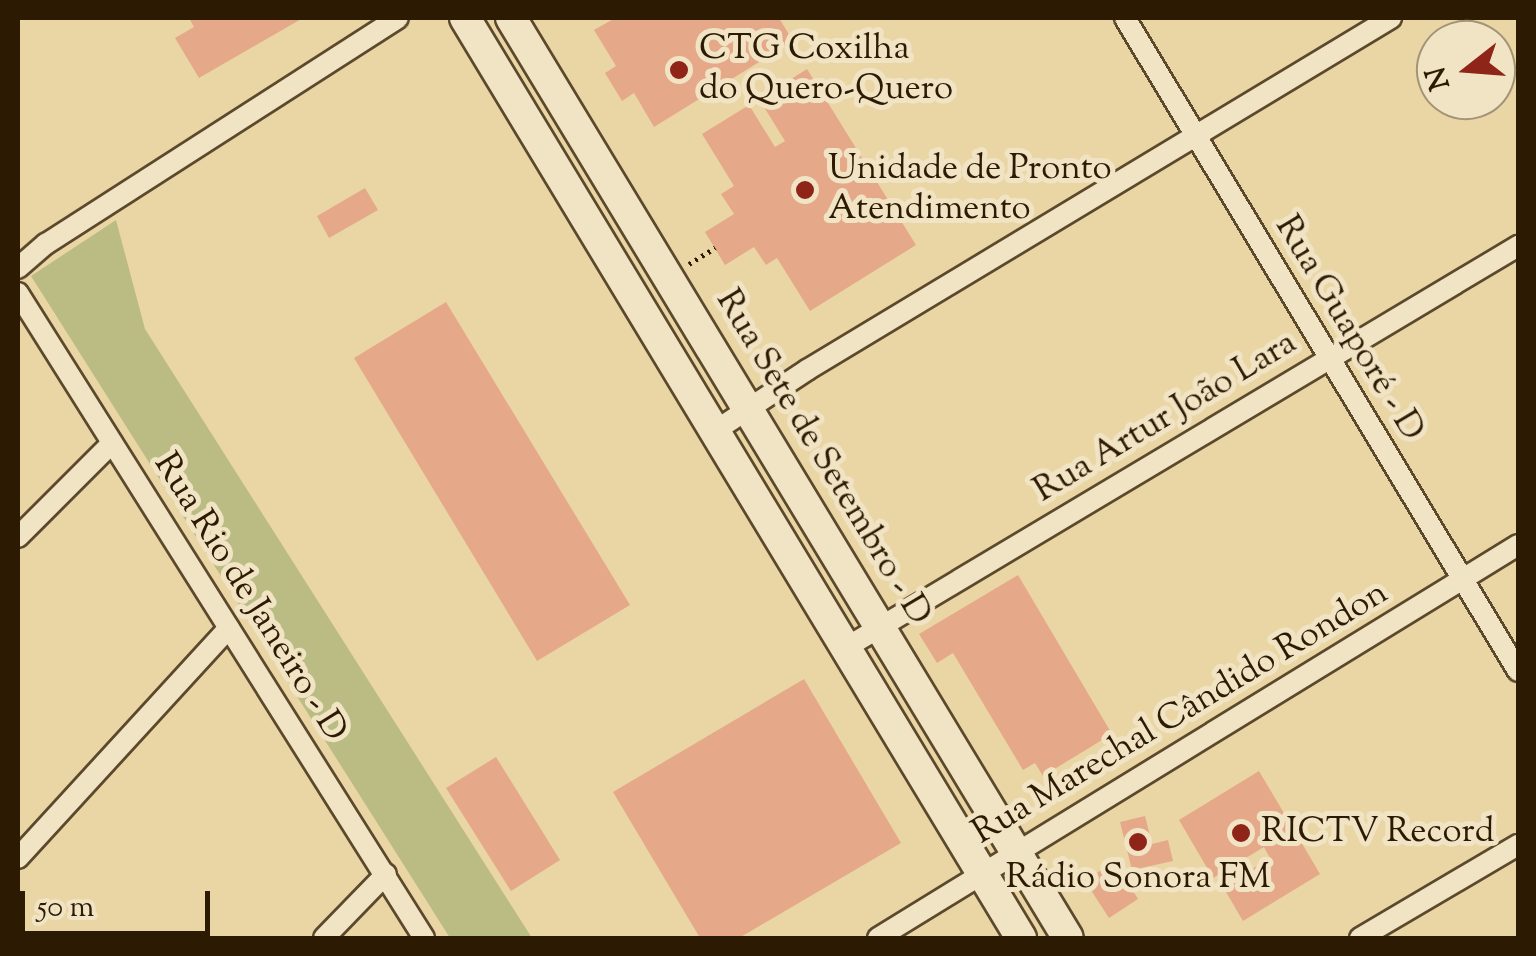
<!DOCTYPE html>
<meta charset="utf-8">
<style>
body{margin:0}
#map{position:relative;width:1536px;height:956px;overflow:hidden;background:#ead5a5;font-family:"Sorts Mill Goudy",serif}
div>[style]{position:absolute}
.green>*{inset:0;background:#bbbc83}
.building>*{inset:0;background:#e5a989}
.path>*{height:5px;margin-top:-2.5px;transform-origin:0;background:repeating-linear-gradient(90deg,#2d1a03 0 2.5px,transparent 0 7.5px)}
.roads{filter:drop-shadow(2px 0 #5c492c) drop-shadow(-2px 0 #5c492c) drop-shadow(0 2px #5c492c) drop-shadow(0 -2px #5c492c)}
.street>*{height:20px;margin:-10px;padding:0 10px;transform-origin:10px;border-radius:10px;background:#f1e4c4}
.secondary>*{height:30px;margin:-15px;padding:0 15px;transform-origin:15px;border-radius:15px;background:#f1e4c4}
.dots>*{width:28px;height:28px;translate:-50% -50%;box-sizing:border-box;border:5px solid #f1e4c4;border-radius:50%}
span{translate:-50% -50%;white-space:nowrap;text-align:center;line-height:1.15;-webkit-text-stroke:10px #f1e4c4;paint-order:stroke}
.poi-label{font-size:35px;color:#2d1a03}
.left{translate:0 -50%;text-align:left}
.street-label{font-size:35px;color:#2d1a03}
.frame{position:absolute;inset:0;border:20px solid #2d1a03;pointer-events:none}
.north{position:absolute;left:1416px;top:20px;width:100px;height:100px;box-sizing:border-box;background:#f1e4c4;border:2px solid #a39377;border-radius:50%;rotate:253deg;font-size:28px;font-weight:700;line-height:40px;text-align:center;color:#2d1a03}
.north::after{content:'';display:block;margin:auto;width:35px;height:45px;background:#8f2418;clip-path:polygon(50% 0,100% 100%,50% 72%,0 100%)}
.scale{position:absolute;left:20px;top:891px;width:190px;height:45px;box-sizing:border-box;border:5px solid #2d1a03;border-top:0;padding-left:12px;font-size:30px;line-height:35px;white-space:nowrap;color:#2d1a03;-webkit-text-stroke:8px #f1e4c4;paint-order:stroke}
</style>
<div id="map">
<div class="green">
<div style="clip-path:polygon(116px 220px,145px 329px,532px 938px,450px 938px,31px 276px)"></div>
</div>
<div class="building">
<div style="clip-path:polygon(189px 18px,303px 18px,199px 78px,175px 38px,194px 27px)"></div>
<div style="clip-path:polygon(615px 18px,779px 18px,793px 41px,654px 127px,634px 93px,622px 101px,605px 73px,616px 66px,594px 30px)"></div>
<div style="clip-path:polygon(807px 69px,916px 245px,810px 311px,777px 258px,766px 265px,754px 247px,725px 265px,705px 232px,734px 214px,721px 194px,734px 186px,702px 134px,749px 105px,775px 147px,785px 141px,759px 99px)"></div>
<div style="clip-path:polygon(365px 188px,378px 210px,329px 238px,317px 216px)"></div>
<div style="clip-path:polygon(446px 302px,630px 605px,537px 661px,354px 358px)"></div>
<div style="clip-path:polygon(1018px 575px,1112px 734px,1043px 776px,1035px 763px,1023px 770px,953px 653px,937px 663px,919px 634px)"></div>
<div style="clip-path:polygon(804px 679px,901px 843px,739px 938px,700px 938px,613px 792px)"></div>
<div style="clip-path:polygon(496px 757px,560px 860px,511px 891px,446px 788px)"></div>
<div style="clip-path:polygon(1259px 771px,1320px 874px,1243px 921px,1223px 887px,1270px 858px,1264px 847px,1213px 878px,1179px 820px)"></div>
<div style="clip-path:polygon(1145px 816px,1152px 844px,1168px 840px,1173px 861px,1132px 870px,1120px 822px)"></div>
<div style="clip-path:polygon(1114px 861px,1138px 899px,1109px 918px,1085px 881px)"></div>
</div>
<div class="path">
<div style="left:689px;top:264px;width:31px;rotate:-32deg"></div>
</div>
<div class="roads">
<div class="street">
<div style="left:1125px;top:18px;width:762px;rotate:58.96deg"></div>
<div style="left:18px;top:268px;width:37px;rotate:-41deg"></div>
<div style="left:46px;top:244px;width:418px;rotate:-32.7deg"></div>
<div style="left:18px;top:293px;width:762px;rotate:57.81deg"></div>
<div style="left:718px;top:429px;width:107px;rotate:-33.5deg"></div>
<div style="left:807px;top:370px;width:682px;rotate:-31.08deg"></div>
<div style="left:18px;top:537px;width:133px;rotate:-45deg"></div>
<div style="left:847px;top:647px;width:782px;rotate:-30.86deg"></div>
<div style="left:18px;top:858px;width:312px;rotate:-47.5deg"></div>
<div style="left:324px;top:938px;width:89px;rotate:-45.9deg"></div>
<div style="left:878px;top:938px;width:751px;rotate:-31.55deg"></div>
<div style="left:1360px;top:938px;width:183px;rotate:-30.5deg"></div>
</div>
<div class="secondary">
<div style="left:465px;top:18px;width:1075px;rotate:58.85deg"></div>
<div style="left:511px;top:18px;width:1075px;rotate:58.81deg"></div>
</div>
</div>
<div class="dots">
<div style="left:679px;top:70px;background:#8f2418"></div>
<div style="left:805px;top:190px;background:#8f2418"></div>
<div style="left:1241px;top:833px;background:#8f2418"></div>
<div style="left:1138px;top:842px;background:#8f2418"></div>
</div>
<div class="poi-label">
<span class="left" style="left:699px;top:70px">CTG Coxilha<br>do Quero-Quero</span>
<span class="left" style="left:828px;top:190px">Unidade de Pronto<br>Atendimento</span>
<span class="left" style="left:1261px;top:833px">RICTV Record</span>
<span style="left:1138px;top:879px">Rádio Sonora FM</span>
</div>
<div class="street-label">
<span style="left:1348px;top:329px;rotate:59deg">Rua Guaporé - D</span>
<span style="left:1166px;top:418px;rotate:-31deg">Rua Artur João Lara</span>
<span style="left:822px;top:458px;rotate:59deg">Rua Sete de Setembro - D</span>
<span style="left:249px;top:598px;rotate:58deg">Rua Rio de Janeiro - D</span>
<span style="left:1181px;top:714px;rotate:-31deg">Rua Marechal Cândido Rondon</span>
</div>
<div class="frame"></div>
<div class="north">N</div>
<div class="scale">50 m</div>
</div>
